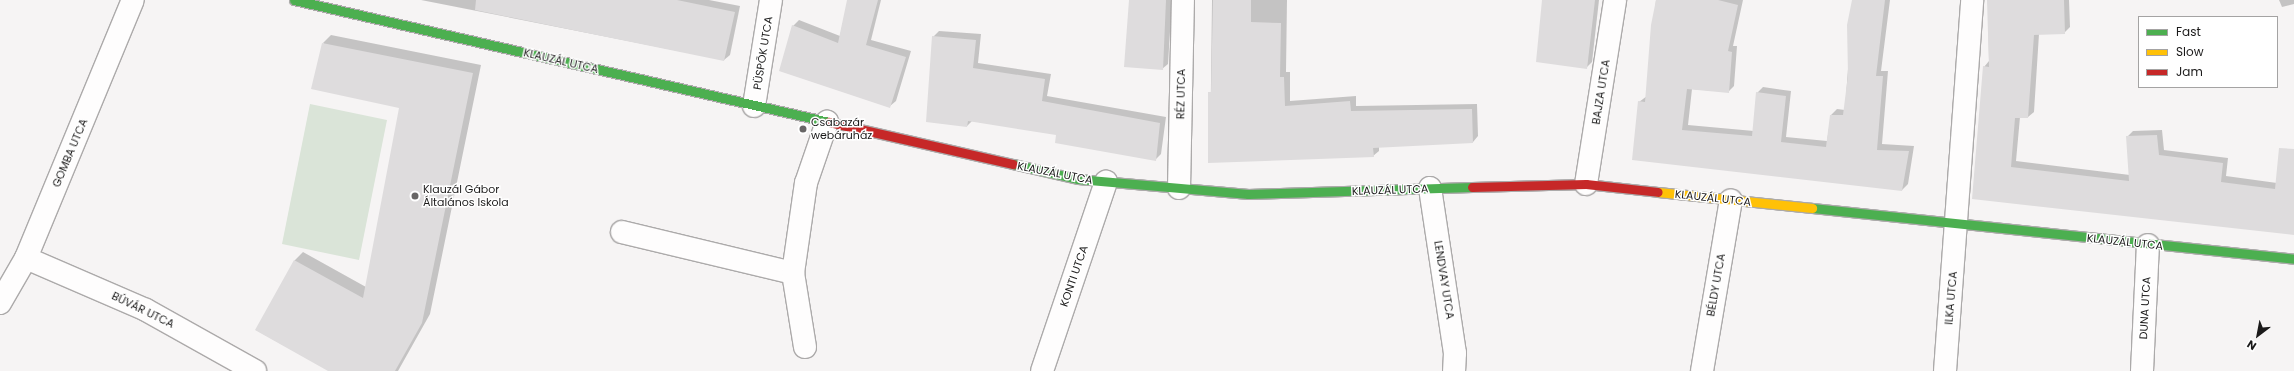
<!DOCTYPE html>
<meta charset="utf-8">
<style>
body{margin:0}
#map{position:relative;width:2294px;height:371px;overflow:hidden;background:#f6f4f4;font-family:Poppins,sans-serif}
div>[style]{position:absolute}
.green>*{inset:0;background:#dae4d8}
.shadow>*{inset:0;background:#0003}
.building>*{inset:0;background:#dedcdd}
.roads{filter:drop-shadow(1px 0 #acaaaa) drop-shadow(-1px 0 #acaaaa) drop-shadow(0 1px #acaaaa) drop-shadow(0 -1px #acaaaa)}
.street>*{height:22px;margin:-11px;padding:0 11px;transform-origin:11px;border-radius:11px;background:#fefdfd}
.fast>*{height:9px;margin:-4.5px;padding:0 4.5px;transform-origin:4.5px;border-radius:4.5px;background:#4caf50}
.slow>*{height:9px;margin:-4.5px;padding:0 4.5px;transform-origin:4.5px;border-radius:4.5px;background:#ffc107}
.jam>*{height:9px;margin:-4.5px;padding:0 4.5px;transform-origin:4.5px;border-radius:4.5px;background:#c62828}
.dots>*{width:11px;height:11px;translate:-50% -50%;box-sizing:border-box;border:2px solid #fff;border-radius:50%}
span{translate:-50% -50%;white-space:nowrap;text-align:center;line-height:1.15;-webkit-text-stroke:3px #fff;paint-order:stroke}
.street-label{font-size:11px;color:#1b1a1a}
.poi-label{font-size:11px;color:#1b1a1a}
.left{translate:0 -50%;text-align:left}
.legend{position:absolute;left:2138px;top:16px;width:140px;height:72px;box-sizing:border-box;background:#fff;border:1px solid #a4a3a3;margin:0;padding:5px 7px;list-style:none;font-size:12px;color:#1b1a1a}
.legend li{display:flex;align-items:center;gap:8px;height:20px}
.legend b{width:20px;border:1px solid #a4a3a3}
.north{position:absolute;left:2238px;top:315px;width:40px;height:40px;-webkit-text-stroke:3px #fff;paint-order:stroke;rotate:212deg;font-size:11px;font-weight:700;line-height:16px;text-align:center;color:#1b1a1a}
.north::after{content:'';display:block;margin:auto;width:14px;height:18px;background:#1b1a1a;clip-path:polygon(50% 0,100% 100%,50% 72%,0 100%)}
</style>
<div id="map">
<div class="green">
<div style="clip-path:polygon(310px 104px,387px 120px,359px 260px,282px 244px)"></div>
</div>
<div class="shadow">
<div style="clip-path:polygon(421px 0,709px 0,740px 6px,730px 55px,724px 60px)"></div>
<div style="clip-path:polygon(848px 0,881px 0,871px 40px,911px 51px,896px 101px,890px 106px,793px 26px,799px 20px,840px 36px)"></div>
<div style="clip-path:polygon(1130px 0,1172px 0,1168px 64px,1162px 69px)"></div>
<div style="clip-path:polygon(1212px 0,1287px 0,1286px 72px,1290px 72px,1290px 101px,1356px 96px,1356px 106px,1477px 104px,1478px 136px,1473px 142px,1379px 146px,1379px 151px,1373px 156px,1210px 162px)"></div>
<div style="clip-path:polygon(1543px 0,1599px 0,1592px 62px,1586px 68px)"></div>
<div style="clip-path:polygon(1656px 0,1743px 0,1733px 46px,1737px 46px,1734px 86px,1728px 92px,1692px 89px,1688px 125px,1754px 131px,1757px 93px,1763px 87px,1791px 91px,1786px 137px,1827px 141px,1831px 115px,1837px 109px,1845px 110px,1853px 0,1890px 0,1881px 71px,1888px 71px,1882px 144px,1914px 146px,1908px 184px,1902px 190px,1633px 159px,1639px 102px,1647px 96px)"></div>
<div style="clip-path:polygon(1988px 0,2069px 0,2070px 27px,2064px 33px,2039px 34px,2034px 112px,2028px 117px,2020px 117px,2016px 161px,2130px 175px,2127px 137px,2133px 131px,2162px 130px,2164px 150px,2228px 158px,2226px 176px,2277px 183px,2294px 171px,2294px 234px,1973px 198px,1984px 67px,1989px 61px)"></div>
<div style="clip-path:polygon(2279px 0,2294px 0,2294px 4px,2282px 7px)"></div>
<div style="clip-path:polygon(939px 31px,981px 34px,978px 63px,1051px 74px,1047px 96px,1166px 117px,1161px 154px,1155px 160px,1058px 134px,972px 121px,967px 126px,933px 37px)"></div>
<div style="clip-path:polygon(331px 35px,481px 65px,430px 314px,398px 371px,330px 371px,256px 330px,295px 260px,303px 252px,366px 287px,400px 108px,323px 43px)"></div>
</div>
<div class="building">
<div style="clip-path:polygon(476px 0,677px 0,735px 12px,724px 61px,475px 10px)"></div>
<div style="clip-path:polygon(847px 0,878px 0,866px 45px,906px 57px,890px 108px,779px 71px,792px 25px,838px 43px)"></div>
<div style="clip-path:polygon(1129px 0,1166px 0,1163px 70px,1124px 67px)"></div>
<div style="clip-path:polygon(1213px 0,1251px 0,1251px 22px,1281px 23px,1280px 77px,1284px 77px,1285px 106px,1350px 101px,1351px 111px,1472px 109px,1473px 143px,1373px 148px,1374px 157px,1208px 163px,1208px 92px,1211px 92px)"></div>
<div style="clip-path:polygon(1542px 0,1595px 0,1587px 69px,1536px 62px)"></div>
<div style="clip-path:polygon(1656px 0,1718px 0,1738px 5px,1728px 51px,1732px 52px,1729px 93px,1687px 89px,1682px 130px,1752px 136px,1756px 92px,1786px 96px,1781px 142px,1826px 147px,1830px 115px,1843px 115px,1848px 75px,1847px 25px,1852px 0,1885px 0,1876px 76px,1883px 76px,1877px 150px,1909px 151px,1902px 191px,1632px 160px,1638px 101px,1645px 102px,1651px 25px)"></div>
<div style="clip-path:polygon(1987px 0,2064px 0,2065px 34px,2034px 35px,2028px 118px,2015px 118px,2011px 167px,2129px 181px,2126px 136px,2157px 135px,2159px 155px,2223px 163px,2221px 182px,2275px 189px,2279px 148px,2294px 149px,2294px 235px,1972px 199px,1983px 66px,1989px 67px)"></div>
<div style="clip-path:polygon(932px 36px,976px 40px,973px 68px,1045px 79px,1042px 101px,1160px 123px,1156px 161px,1055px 143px,1056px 135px,968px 121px,967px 127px,926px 122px)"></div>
<div style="clip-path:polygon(322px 43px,473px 73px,422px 323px,395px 371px,328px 371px,255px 330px,294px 260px,363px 298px,399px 108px,311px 89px)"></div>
</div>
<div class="roads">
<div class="street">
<div style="left:754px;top:106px;width:107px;rotate:-80.9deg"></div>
<div style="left:1586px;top:184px;width:186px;rotate:-81deg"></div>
<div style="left:1179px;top:188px;width:188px;rotate:-88.8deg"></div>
<div style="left:1430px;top:188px;width:167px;rotate:81.4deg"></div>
<div style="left:1455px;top:353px;width:18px;rotate:93deg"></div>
<div style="left:622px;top:232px;width:176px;rotate:13.5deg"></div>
<div style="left:26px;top:258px;width:131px;rotate:23.4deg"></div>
<div style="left:146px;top:310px;width:125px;rotate:29.2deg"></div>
<div style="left:0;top:303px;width:52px;rotate:-60deg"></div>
<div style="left:26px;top:258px;width:279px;rotate:-67.5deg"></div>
<div style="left:805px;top:347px;width:75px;rotate:-99.2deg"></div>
<div style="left:793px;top:273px;width:91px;rotate:-81.8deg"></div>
<div style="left:806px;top:183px;width:65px;rotate:-71deg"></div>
<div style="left:1042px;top:371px;width:200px;rotate:-71.3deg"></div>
<div style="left:1702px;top:371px;width:173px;rotate:-80.4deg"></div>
<div style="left:1945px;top:371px;width:372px;rotate:-85.8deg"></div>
<div style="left:2142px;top:371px;width:126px;rotate:-87.3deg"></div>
</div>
<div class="fast">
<div style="left:294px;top:0;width:549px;rotate:12.85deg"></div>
<div style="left:1013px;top:164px;width:67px;rotate:13deg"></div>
<div style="left:1078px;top:179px;width:171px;rotate:5deg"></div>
<div style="left:1248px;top:194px;width:224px;rotate:-1.8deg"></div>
<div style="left:1812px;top:208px;width:485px;rotate:6deg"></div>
</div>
<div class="slow">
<div style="left:1658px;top:192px;width:155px;rotate:5.9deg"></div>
</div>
<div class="jam">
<div style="left:829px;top:122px;width:189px;rotate:12.9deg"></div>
<div style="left:1472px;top:187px;width:114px;rotate:-1.5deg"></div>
<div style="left:1586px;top:184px;width:72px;rotate:6.3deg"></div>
</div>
</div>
<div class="dots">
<div style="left:803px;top:129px;background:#686666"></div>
<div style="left:415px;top:196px;background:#686666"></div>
</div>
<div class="street-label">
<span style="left:763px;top:53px;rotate:-81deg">PÜSPÖK UTCA</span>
<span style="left:561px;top:61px;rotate:13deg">KLAUZÁL UTCA</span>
<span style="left:1601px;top:92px;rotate:-81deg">BAJZA UTCA</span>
<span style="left:1181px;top:94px;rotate:-89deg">RÉZ UTCA</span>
<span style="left:70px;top:153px;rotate:-67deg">GOMBA UTCA</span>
<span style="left:1055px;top:173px;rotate:11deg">KLAUZÁL UTCA</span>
<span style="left:1390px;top:190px;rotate:-2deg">KLAUZÁL UTCA</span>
<span style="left:1713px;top:198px;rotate:6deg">KLAUZÁL UTCA</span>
<span style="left:2125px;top:242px;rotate:6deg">KLAUZÁL UTCA</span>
<span style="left:1074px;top:276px;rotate:-71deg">KONTI UTCA</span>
<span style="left:1444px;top:280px;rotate:81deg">LENDVAY UTCA</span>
<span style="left:1716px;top:285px;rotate:-80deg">BÉLDY UTCA</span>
<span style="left:1951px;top:298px;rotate:-85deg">ILKA UTCA</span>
<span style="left:2145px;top:308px;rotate:-87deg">DUNA UTCA</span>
<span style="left:143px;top:310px;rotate:26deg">BÚVÁR UTCA</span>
</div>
<div class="poi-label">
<span class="left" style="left:811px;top:129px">Csabazár<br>webáruház</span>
<span class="left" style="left:423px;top:196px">Klauzál Gábor<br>Általános Iskola</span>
</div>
<ul class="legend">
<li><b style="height:5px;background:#4caf50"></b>Fast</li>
<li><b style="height:5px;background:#ffc107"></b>Slow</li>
<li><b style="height:5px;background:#c62828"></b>Jam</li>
</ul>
<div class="north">N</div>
</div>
